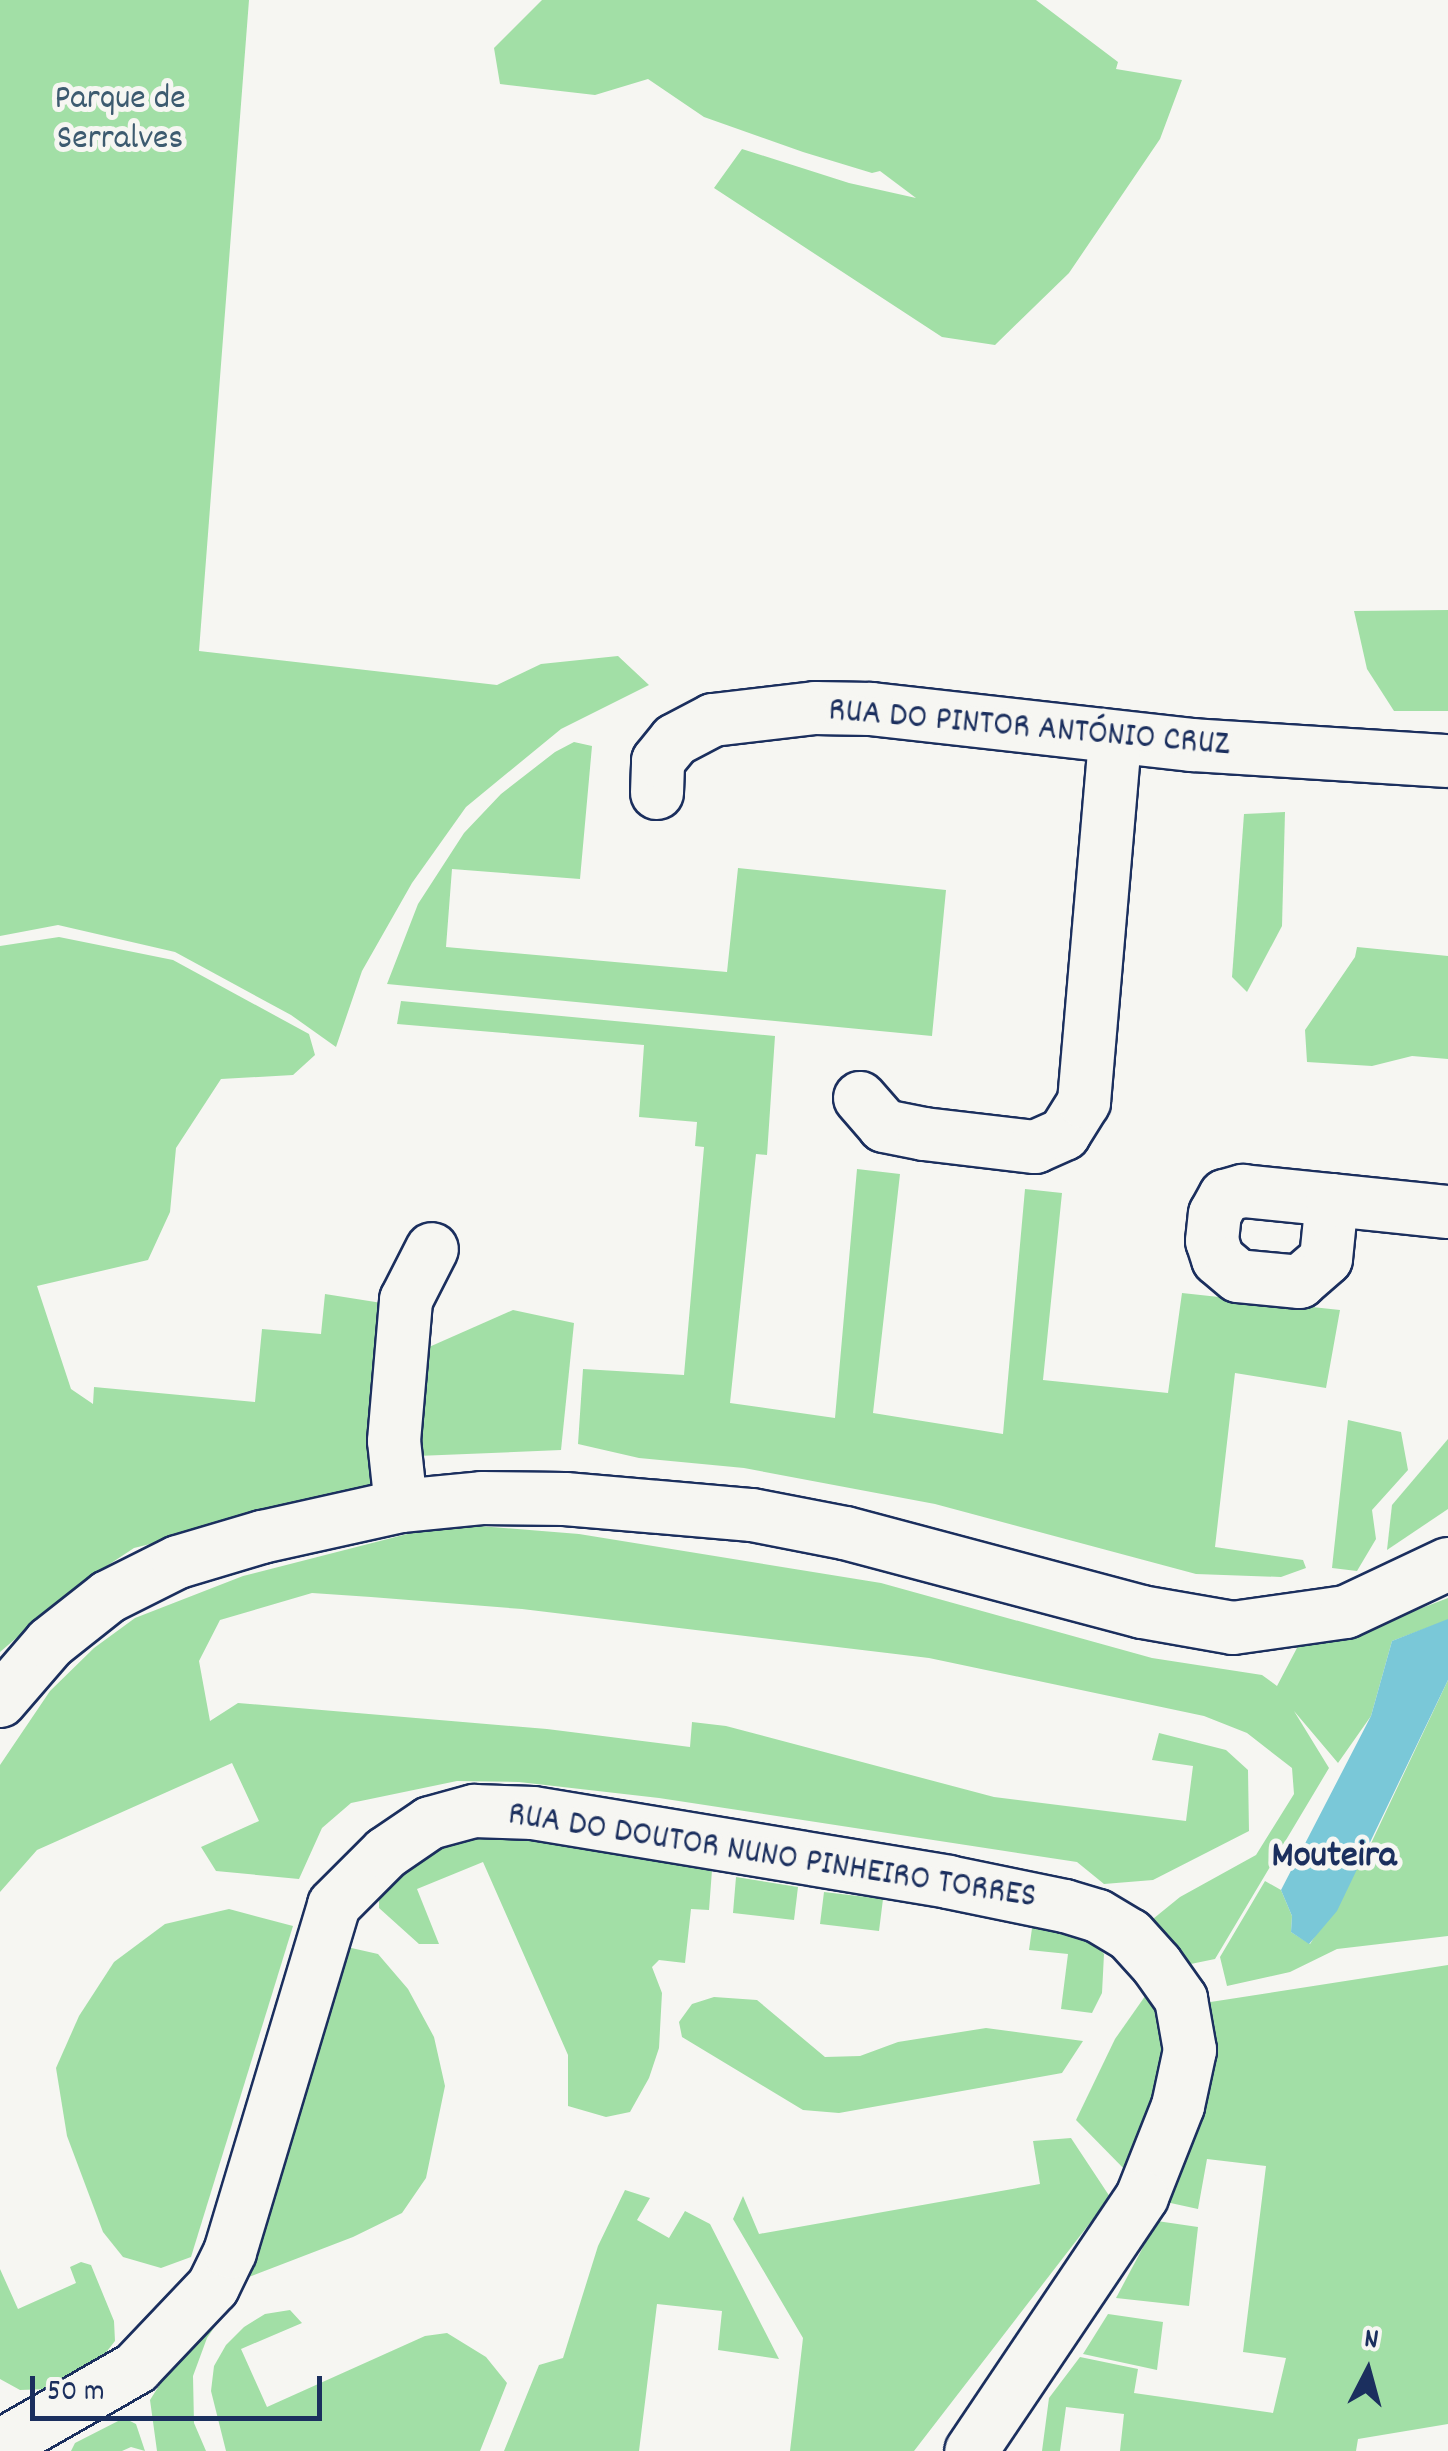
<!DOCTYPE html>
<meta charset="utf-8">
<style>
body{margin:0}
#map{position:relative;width:1448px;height:2451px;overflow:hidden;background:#f6f6f2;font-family:Dekko,sans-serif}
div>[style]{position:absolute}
.green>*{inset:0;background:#a2dfa6}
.water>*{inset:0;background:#7ac8d8}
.roads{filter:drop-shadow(2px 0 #1b2f5e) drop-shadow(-2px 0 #1b2f5e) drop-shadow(0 2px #1b2f5e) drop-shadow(0 -2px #1b2f5e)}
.minor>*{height:52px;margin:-26px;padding:0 26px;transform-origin:26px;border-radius:26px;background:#f6f6f2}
span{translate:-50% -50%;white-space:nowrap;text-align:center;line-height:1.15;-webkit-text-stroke:10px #f6f6f2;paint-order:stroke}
.park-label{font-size:35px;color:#3d5b70}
.street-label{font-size:35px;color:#1b2f5e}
.neighbourhood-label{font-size:38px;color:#1b2f5e;font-weight:700}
.north{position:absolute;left:1318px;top:2321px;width:100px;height:100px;-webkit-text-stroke:8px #f6f6f2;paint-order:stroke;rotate:6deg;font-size:28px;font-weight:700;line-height:40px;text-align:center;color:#1b2f5e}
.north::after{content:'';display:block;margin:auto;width:35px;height:45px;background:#1b2f5e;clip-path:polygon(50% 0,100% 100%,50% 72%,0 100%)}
.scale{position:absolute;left:30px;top:2376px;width:292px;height:45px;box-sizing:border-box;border:5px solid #1b2f5e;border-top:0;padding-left:12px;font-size:30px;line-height:35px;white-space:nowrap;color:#1b2f5e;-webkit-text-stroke:8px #f6f6f2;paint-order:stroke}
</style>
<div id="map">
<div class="green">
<div style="clip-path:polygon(0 0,249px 0,199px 651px,497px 685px,541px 664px,618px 656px,649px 685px,561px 729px,466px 807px,412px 883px,362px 971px,336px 1047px,291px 1015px,175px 952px,58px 925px,0 936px)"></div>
<div style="clip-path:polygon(542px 0,1036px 0,1118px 62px,1116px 69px,1182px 80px,1160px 139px,1069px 273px,995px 345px,942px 337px,714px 188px,742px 149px,849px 183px,916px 198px,880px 171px,872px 173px,803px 152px,704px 117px,648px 79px,595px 95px,500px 84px,494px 48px)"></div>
<div style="clip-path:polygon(1448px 610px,1448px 711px,1394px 711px,1367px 669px,1354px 611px)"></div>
<div style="clip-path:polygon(574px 742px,592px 746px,580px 879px,452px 869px,446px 947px,727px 972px,738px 868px,946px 890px,932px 1036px,387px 984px,418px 904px,464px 833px,501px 794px,555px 752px)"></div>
<div style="clip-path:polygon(1285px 812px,1282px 926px,1247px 992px,1232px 977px,1244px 814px)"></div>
<div style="clip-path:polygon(59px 937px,173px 960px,309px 1034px,315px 1055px,293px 1075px,221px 1079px,176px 1148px,170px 1212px,148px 1260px,37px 1286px,71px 1389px,93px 1404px,94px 1387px,255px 1402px,262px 1329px,321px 1334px,325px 1294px,388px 1304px,386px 1486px,134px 1548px,78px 1585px,0 1652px,0 946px)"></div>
<div style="clip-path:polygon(1357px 947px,1448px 956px,1448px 1059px,1412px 1056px,1372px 1066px,1307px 1062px,1305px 1030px,1355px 957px)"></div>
<div style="clip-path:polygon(401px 1001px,775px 1036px,767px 1155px,756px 1154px,730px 1403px,835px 1418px,857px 1169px,900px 1174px,873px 1413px,1003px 1434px,1025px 1189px,1062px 1193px,1043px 1380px,1168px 1393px,1182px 1293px,1340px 1310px,1326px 1388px,1235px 1373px,1215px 1547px,1303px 1560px,1306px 1568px,1281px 1577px,1196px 1574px,935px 1504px,744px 1468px,639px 1458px,578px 1444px,583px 1369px,684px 1375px,704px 1147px,695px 1146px,697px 1122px,639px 1117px,644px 1045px,397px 1024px)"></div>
<div style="clip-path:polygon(513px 1310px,574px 1323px,561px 1450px,417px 1456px,420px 1351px)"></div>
<div style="clip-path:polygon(1348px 1420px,1401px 1432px,1408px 1470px,1372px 1510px,1376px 1539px,1357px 1571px,1332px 1568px)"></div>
<div style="clip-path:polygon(1448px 1439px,1448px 1509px,1387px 1550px,1392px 1505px)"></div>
<div style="clip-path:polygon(467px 1525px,579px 1534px,881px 1583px,1152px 1658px,1262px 1675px,1277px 1686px,1298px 1646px,1356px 1633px,1448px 1598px,1448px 1620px,1392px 1641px,1371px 1716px,1338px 1763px,1294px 1711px,1329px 1768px,1215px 1959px,1181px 1966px,1148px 1923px,1180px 1897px,1256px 1855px,1294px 1794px,1292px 1768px,1247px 1733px,1204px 1716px,929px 1658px,522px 1609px,371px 1597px,312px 1593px,220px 1620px,199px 1661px,210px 1721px,238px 1703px,547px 1729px,690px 1747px,692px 1722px,726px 1726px,994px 1797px,1186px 1821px,1193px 1766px,1152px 1760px,1159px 1733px,1226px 1750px,1248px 1770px,1249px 1831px,1153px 1880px,1104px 1884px,1077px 1862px,659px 1798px,519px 1782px,457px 1781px,351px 1803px,322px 1828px,299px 1879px,216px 1871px,201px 1847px,259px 1821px,232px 1763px,37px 1850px,0 1892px,0 1765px,50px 1691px,94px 1648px,135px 1618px,243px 1576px,415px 1532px)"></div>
<div style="clip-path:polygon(1448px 1680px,1448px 1936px,1337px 1949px,1290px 1972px,1227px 1986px,1220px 1957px,1265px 1881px,1281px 1890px,1292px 1916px,1291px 1932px,1310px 1944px,1366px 1854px)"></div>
<div style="clip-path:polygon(510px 1835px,712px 1870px,709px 1910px,691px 1909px,685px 1963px,659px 1960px,652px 1967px,662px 1993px,659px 2048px,649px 2078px,630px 2112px,606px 2117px,568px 2106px,568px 2055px,483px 1862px,417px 1889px,439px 1944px,419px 1944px,379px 1908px,379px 1890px,416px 1851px,473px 1836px)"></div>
<div style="clip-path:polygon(736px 1877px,798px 1887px,794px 1920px,733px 1913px)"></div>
<div style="clip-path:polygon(824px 1892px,883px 1899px,879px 1931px,820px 1924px)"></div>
<div style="clip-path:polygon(229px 1909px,293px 1926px,191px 2257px,161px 2268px,123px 2257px,103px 2232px,67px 2136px,56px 2068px,79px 2016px,114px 1962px,165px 1924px)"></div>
<div style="clip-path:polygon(1033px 1921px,1092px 1940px,1104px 1954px,1102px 1993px,1092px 2013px,1061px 2009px,1068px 1954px,1029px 1950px)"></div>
<div style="clip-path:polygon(347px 1947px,378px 1954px,408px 1989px,434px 2037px,445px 2086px,426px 2178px,402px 2213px,353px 2237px,249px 2277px,207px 2338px,193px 2376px,194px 2423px,206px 2451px,157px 2451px,150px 2400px,181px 2351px)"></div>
<div style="clip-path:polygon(1448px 1965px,1448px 2424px,1358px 2439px,1356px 2451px,1120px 2451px,1124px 2414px,1066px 2407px,1060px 2451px,1042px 2451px,1049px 2398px,1080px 2357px,1138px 2369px,1134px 2393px,1273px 2413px,1286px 2358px,1243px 2352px,1266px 2166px,1207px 2159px,1198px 2209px,1166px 2202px,1208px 2093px,1211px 2074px,1204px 2003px)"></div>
<div style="clip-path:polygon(1155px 1982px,1173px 2048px,1132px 2177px,1076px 2120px,1115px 2039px)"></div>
<div style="clip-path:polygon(714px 1997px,757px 2000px,825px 2057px,860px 2056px,898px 2042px,986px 2028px,1083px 2041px,1062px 2073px,839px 2113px,803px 2110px,682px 2037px,679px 2022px,692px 2004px)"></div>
<div style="clip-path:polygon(1071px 2138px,1110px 2197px,914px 2451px,790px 2451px,803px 2338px,733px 2219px,743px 2196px,759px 2234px,1040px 2184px,1033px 2141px)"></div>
<div style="clip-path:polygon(625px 2190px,650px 2198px,637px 2220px,669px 2238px,685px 2211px,710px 2224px,779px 2359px,718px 2350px,722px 2311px,657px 2304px,639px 2451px,504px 2451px,539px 2365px,563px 2358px,598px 2246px)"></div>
<div style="clip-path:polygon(1157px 2221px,1198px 2227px,1189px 2306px,1116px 2298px)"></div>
<div style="clip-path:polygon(81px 2262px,91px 2265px,114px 2321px,115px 2341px,104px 2355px,48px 2389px,20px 2390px,0 2379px,0 2269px,18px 2309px,76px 2283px,70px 2267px)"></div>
<div style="clip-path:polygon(290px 2310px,302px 2323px,241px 2349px,267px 2407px,425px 2336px,447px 2333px,486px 2357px,507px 2383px,480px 2451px,226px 2451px,211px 2391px,214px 2366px,226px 2345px,244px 2327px,265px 2314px)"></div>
<div style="clip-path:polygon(1108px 2314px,1163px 2322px,1157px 2370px,1083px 2354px)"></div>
<div style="clip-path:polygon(124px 2418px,136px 2424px,145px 2451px,131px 2447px,122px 2451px,71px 2451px,75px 2443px)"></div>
</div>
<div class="water">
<div style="clip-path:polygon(1448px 1619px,1448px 1680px,1337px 1911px,1309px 1944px,1291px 1932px,1292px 1916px,1281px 1890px,1371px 1716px,1392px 1641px)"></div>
</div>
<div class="roads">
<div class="minor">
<div style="left:657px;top:793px;width:32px;rotate:-88deg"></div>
<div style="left:658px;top:761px;width:27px;rotate:-51deg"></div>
<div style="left:675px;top:740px;width:43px;rotate:-27.8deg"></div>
<div style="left:713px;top:720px;width:103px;rotate:-6.7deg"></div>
<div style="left:815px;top:708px;width:56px;rotate:1deg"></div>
<div style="left:871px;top:709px;width:323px;rotate:6.4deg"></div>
<div style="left:1192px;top:745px;width:256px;rotate:3.6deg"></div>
<div style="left:860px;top:1098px;width:37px;rotate:49deg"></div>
<div style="left:884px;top:1126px;width:41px;rotate:11.3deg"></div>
<div style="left:924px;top:1134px;width:112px;rotate:6.7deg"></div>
<div style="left:1035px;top:1147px;width:32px;rotate:-24deg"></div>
<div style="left:1064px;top:1134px;width:38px;rotate:-58deg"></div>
<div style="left:1084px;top:1102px;width:366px;rotate:-85.1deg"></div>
<div style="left:1332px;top:1200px;width:59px;rotate:95.8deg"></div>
<div style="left:1326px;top:1259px;width:35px;rotate:139deg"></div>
<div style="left:1300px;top:1282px;width:62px;rotate:-174.5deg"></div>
<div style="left:1238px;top:1276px;width:26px;rotate:-140deg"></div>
<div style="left:1218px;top:1259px;width:19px;rotate:-108deg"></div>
<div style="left:1212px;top:1241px;width:27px;rotate:-84deg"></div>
<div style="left:1215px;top:1214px;width:21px;rotate:-61deg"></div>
<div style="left:1225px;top:1196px;width:19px;rotate:-16deg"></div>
<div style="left:1243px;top:1191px;width:89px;rotate:5.8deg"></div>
<div style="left:1332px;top:1200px;width:117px;rotate:5.9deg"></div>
<div style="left:401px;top:1506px;width:65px;rotate:-96.1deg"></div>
<div style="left:394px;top:1441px;width:142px;rotate:-85.1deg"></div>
<div style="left:406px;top:1300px;width:57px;rotate:-63deg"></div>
<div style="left:0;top:1701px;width:77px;rotate:-49.2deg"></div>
<div style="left:50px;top:1643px;width:74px;rotate:-38.4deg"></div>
<div style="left:108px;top:1597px;width:78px;rotate:-26.6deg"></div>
<div style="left:178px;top:1562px;width:88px;rotate:-16.6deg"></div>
<div style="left:262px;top:1537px;width:142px;rotate:-12.6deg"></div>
<div style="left:401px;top:1506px;width:81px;rotate:-5.6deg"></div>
<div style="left:482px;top:1498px;width:83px;rotate:0.7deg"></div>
<div style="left:565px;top:1499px;width:188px;rotate:4.9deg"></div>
<div style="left:752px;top:1515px;width:95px;rotate:11deg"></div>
<div style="left:845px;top:1533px;width:307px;rotate:14.9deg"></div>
<div style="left:1142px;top:1612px;width:92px;rotate:10deg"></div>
<div style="left:1233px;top:1628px;width:114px;rotate:-8.1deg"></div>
<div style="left:1346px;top:1612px;width:113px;rotate:-25.2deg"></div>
<div style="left:0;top:2446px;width:157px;rotate:-29.8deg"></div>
<div style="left:136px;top:2368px;width:112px;rotate:-46.5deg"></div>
<div style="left:213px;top:2287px;width:39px;rotate:-64deg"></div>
<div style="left:230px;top:2252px;width:362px;rotate:-73.3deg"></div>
<div style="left:334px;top:1905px;width:74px;rotate:-45deg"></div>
<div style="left:386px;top:1853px;width:53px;rotate:-34.3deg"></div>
<div style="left:430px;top:1823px;width:46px;rotate:-15.3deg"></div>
<div style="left:474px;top:1811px;width:59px;rotate:1.9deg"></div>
<div style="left:533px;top:1813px;width:421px;rotate:9.4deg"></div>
<div style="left:948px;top:1882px;width:119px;rotate:11.6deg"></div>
<div style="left:1065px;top:1906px;width:34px;rotate:17deg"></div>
<div style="left:1098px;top:1916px;width:37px;rotate:31deg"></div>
<div style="left:1130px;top:1935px;width:40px;rotate:48deg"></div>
<div style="left:1157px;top:1965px;width:42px;rotate:54.8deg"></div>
<div style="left:1181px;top:1999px;width:52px;rotate:80deg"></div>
<div style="left:1190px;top:2050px;width:57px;rotate:102.1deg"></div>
<div style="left:1178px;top:2106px;width:98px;rotate:111.6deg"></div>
<div style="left:1142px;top:2197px;width:306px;rotate:123.9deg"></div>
</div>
</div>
<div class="park-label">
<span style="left:120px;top:120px">Parque de<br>Serralves</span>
</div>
<div class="street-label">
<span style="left:1029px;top:729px;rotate:5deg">RUA DO PINTOR ANTÓNIO CRUZ</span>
<span style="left:772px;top:1857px;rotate:9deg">RUA DO DOUTOR NUNO PINHEIRO TORRES</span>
</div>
<div class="neighbourhood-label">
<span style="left:1334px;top:1858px">Mouteira</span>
</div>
<div class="north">N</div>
<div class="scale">50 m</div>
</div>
